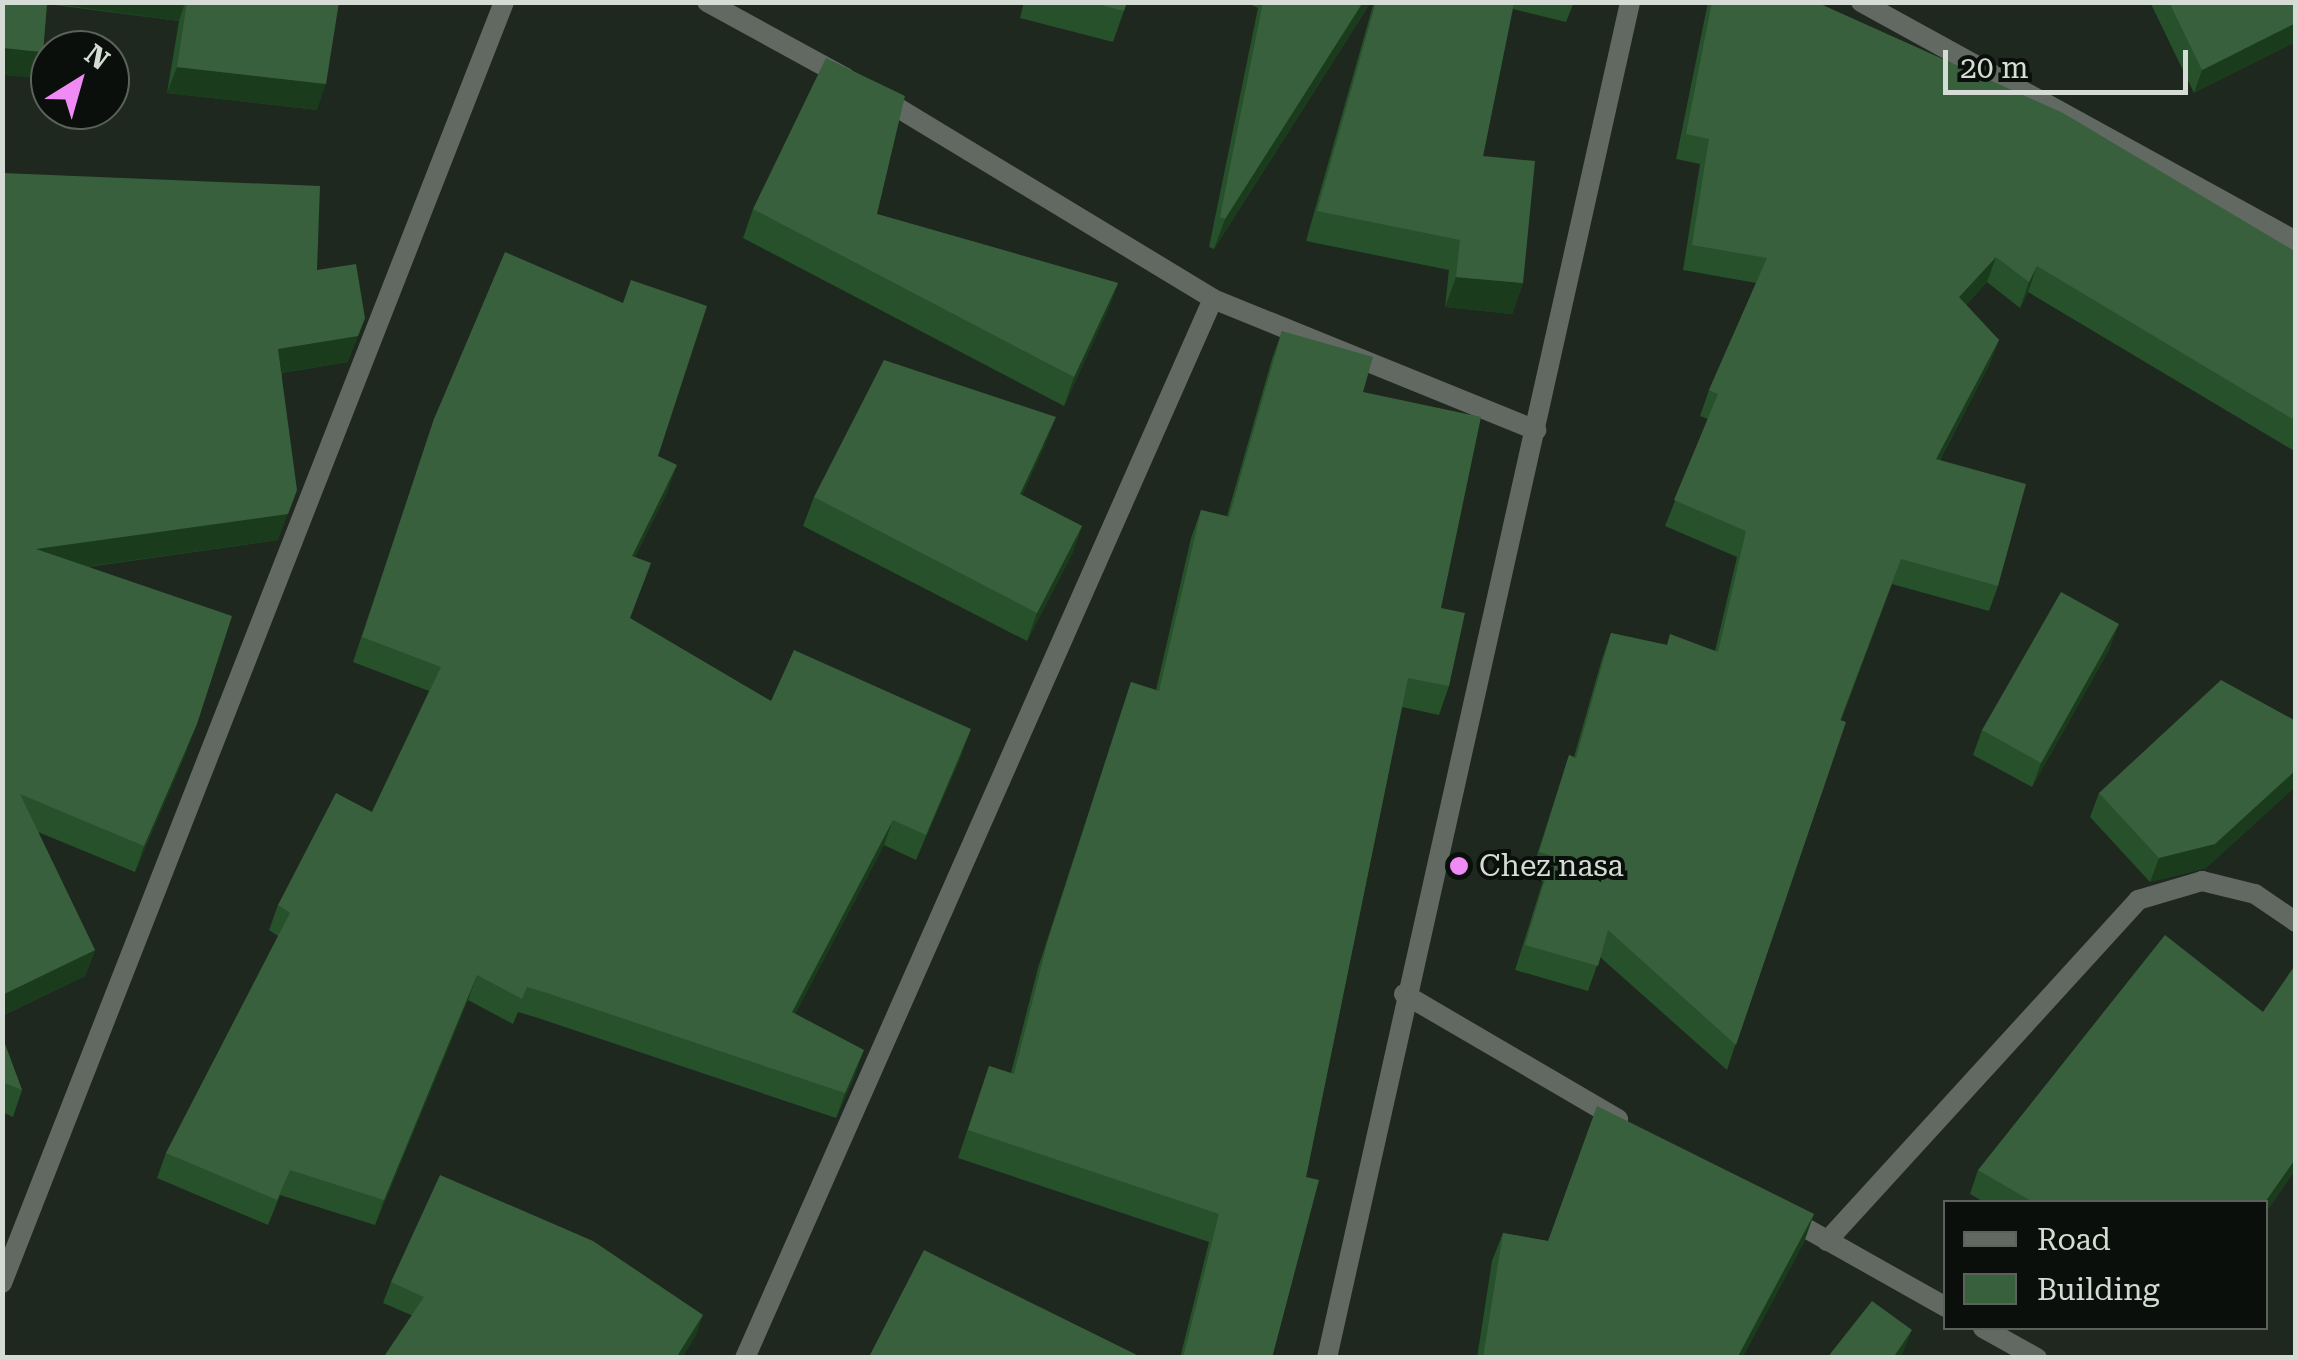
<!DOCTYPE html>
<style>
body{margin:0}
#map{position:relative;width:2298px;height:1360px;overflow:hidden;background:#1e281e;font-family:"Roboto Serif",serif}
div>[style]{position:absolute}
.minor>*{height:20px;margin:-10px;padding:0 10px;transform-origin:10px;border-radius:10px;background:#626862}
.wall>*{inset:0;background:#26512a}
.shaded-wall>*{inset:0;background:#1b3b1d}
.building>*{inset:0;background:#39603c}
.dots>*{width:28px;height:28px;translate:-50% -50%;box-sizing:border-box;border:5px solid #0b0f0b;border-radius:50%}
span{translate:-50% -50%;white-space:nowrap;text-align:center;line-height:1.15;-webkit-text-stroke:8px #0b0f0b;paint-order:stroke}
.poi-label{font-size:30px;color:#d5dcd5}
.left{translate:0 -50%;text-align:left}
.frame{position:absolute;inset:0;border:5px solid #d5dcd5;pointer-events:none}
.legend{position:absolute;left:1943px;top:1200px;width:325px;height:130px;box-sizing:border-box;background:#0b0f0b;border:2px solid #5c615c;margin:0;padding:12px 18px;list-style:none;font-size:30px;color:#d5dcd5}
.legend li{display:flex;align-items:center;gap:20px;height:50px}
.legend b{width:50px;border:2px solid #5c615c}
.north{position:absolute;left:30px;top:30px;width:100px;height:100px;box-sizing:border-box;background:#0b0f0b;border:2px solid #5c615c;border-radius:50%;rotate:37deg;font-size:28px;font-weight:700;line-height:40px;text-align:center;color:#d5dcd5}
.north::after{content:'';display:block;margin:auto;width:35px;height:45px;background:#f08bf6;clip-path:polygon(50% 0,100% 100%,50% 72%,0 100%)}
.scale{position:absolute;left:1943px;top:50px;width:245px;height:45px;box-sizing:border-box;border:5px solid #d5dcd5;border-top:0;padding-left:12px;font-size:30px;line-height:35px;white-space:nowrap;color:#d5dcd5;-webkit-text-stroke:8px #0b0f0b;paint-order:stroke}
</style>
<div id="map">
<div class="minor">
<div style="left:707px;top:2px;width:158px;rotate:28.7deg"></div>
<div style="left:1861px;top:2px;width:496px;rotate:28.8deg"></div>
<div style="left:880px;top:97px;width:389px;rotate:31.2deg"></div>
<div style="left:1213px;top:299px;width:349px;rotate:22.1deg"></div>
<div style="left:1404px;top:994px;width:248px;rotate:30.3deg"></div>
<div style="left:1786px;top:1217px;width:184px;rotate:29.4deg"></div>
<div style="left:1827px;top:1241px;width:462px;rotate:-47.6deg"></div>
<div style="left:2138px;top:900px;width:67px;rotate:-16.5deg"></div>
<div style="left:2202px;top:881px;width:55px;rotate:13.8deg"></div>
<div style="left:2255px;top:894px;width:50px;rotate:34.3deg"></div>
<div style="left:2px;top:1283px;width:1376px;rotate:-68.6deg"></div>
<div style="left:1983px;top:1328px;width:62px;rotate:29.1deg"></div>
<div style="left:745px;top:1358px;width:1158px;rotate:-66.16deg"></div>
<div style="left:1327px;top:1358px;width:1389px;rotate:-77.4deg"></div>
</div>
<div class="wall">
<div style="clip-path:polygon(2px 2px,339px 2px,317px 110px,167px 93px,179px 21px,47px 4px,43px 52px,33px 78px)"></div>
<div style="clip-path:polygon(1024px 2px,1127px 2px,1113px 42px,1020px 18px)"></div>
<div style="clip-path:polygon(1245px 2px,1371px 2px,1214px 249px,1209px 247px,1258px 8px)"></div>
<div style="clip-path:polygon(1374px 2px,1574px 2px,1566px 22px,1513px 9px,1483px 156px,1523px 283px,1512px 314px,1445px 307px,1449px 270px,1306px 241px)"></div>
<div style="clip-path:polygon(1708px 2px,1816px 2px,2296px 252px,2296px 452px,2028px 292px,2020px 308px,1987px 282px,1966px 305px,1999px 340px,1989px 365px,1940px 460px,1998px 586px,1989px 611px,1892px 584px,1841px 720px,1727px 1070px,1600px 957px,1588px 991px,1515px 970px,1543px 881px,1530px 877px,1569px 755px,1574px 757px,1602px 659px,1611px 633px,1667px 645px,1715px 651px,1737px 557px,1665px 526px,1708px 419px,1700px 416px,1709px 390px,1756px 283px,1683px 270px,1700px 164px,1676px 159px)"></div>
<div style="clip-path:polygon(2150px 2px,2296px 2px,2194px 93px)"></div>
<div style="clip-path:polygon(2px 173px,317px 270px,348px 362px,282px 373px,278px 540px,88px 567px,187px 750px,135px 872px,38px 832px,95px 950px,85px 976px,2px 1016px)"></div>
<div style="clip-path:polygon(753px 209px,877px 214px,1118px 283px,1107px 312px,1064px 406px,743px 238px)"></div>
<div style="clip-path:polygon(1282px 331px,1363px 392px,1441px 608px,1449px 686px,1439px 715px,1402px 707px,1306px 1177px,1272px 1358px,1180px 1358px,1209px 1242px,958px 1158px,989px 1066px,1011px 1073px,1038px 968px,1131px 682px,1156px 690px,1191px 538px,1201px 510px,1227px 516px,1272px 359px)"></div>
<div style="clip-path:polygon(434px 419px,658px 456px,668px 490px,635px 557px,630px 619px,771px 701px,962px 754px,916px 860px,884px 845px,795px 1014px,855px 1075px,836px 1118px,538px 1018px,518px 1012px,513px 1024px,468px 1000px,375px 1225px,280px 1195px,268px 1225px,157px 1178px,166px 1153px,278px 936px,269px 930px,278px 905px,372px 812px,429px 691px,353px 662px)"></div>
<div style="clip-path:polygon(1045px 445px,1022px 495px,1082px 526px,1072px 554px,1027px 641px,803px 526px,814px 497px)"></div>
<div style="clip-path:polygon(2110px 648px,2032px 787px,1973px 755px,1982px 730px)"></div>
<div style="clip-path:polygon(2296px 721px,2296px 786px,2206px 868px,2150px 882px,2090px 817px,2099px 793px)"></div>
<div style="clip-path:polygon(2296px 964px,2296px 1169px,2266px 1212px,2266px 1202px,1984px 1202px,1970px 1194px,1978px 1170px,2263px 1012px)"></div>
<div style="clip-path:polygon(2px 1036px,22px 1090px,13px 1117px,2px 1112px)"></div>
<div style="clip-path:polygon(1814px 1214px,1804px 1242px,1742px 1358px,1477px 1358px,1492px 1261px,1503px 1233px,1548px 1241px)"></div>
<div style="clip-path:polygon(391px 1282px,696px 1336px,411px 1315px,383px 1303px)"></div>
</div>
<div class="shaded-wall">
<div style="clip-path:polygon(40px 2px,185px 2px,179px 21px)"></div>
<div style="clip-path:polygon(1363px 2px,1371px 2px,1214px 249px,1225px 219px)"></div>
<div style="clip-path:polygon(2296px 23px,2296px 42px,2194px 93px,2202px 70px)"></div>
<div style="clip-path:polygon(2px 48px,43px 52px,33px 78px,2px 75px)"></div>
<div style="clip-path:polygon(177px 67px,326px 84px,317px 110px,167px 93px)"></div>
<div style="clip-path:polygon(1996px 257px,1987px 282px,1950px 322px,1959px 297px)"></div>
<div style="clip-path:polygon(2037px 266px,2028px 292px,2020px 308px,2029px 282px)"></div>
<div style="clip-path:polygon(1456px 277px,1523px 283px,1512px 314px,1445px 307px)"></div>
<div style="clip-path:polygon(1118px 283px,1107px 312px,1064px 406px,1074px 377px)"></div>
<div style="clip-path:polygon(365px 318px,348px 362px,269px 375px,278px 349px)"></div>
<div style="clip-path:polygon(1999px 340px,1989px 365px,1927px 484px,1936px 459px)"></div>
<div style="clip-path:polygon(1056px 417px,1045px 445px,1010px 522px,1020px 494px)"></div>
<div style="clip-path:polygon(677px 465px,668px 490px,623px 581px,632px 556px)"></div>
<div style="clip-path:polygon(297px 490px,278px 540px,27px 575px,36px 549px)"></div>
<div style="clip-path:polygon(1082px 526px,1072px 554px,1027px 641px,1037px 613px)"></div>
<div style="clip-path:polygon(2119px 624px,2110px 648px,2032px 787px,2041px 763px)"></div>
<div style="clip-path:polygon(197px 724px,187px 750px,135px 872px,144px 846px)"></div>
<div style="clip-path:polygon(971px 729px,962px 754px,916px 860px,926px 835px)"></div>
<div style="clip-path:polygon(2296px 770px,2296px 786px,2206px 868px,2150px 882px,2159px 858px)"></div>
<div style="clip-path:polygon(893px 820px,884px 845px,783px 1037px,792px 1012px)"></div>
<div style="clip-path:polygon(95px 950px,85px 976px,2px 1016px,2px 995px)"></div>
<div style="clip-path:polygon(477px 975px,468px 1000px,375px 1225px,384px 1200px)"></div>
<div style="clip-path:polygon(864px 1050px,855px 1075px,836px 1118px,845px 1093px)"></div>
<div style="clip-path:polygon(2296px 1158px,2296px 1169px,2266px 1212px,2265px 1202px)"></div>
<div style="clip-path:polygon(1814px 1214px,1804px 1242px,1742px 1358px,1737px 1358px)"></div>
<div style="clip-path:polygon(703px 1315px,696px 1336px,682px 1358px,676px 1358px)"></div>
<div style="clip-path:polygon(1912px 1330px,1901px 1358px,1893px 1358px)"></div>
</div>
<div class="building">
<div style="clip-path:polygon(2px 2px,47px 2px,43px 52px,2px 48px)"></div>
<div style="clip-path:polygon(187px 2px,339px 2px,326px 84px,177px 67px)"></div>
<div style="clip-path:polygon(1090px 2px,1127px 2px,1124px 11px)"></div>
<div style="clip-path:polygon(1263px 2px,1363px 2px,1225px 219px,1220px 217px)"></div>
<div style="clip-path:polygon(1376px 2px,1514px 2px,1483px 156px,1535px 161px,1523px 283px,1456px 277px,1460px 240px,1317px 211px)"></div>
<div style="clip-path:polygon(1712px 2px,1816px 2px,2063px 113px,2296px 252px,2296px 421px,2037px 266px,2029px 282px,1996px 257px,1959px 297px,1999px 340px,1936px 459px,2026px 484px,1998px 586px,1901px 559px,1840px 720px,1846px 722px,1736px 1045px,1608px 930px,1598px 966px,1525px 945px,1552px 856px,1539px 852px,1569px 755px,1576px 758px,1611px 633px,1667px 645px,1670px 634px,1718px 652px,1746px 531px,1674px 500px,1718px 394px,1709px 390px,1767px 258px,1692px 245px,1709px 139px,1686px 134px)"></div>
<div style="clip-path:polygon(2169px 2px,2296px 2px,2296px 23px,2202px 70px)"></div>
<div style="clip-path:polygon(826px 58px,905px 96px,877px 214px,1118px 283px,1074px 377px,753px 209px)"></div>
<div style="clip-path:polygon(2px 173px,320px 186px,317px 270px,356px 264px,365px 318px,358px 336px,278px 349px,297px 490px,288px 514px,36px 549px,232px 616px,197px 724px,144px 846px,20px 794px,95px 950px,2px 995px)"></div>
<div style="clip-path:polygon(505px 252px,623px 303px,631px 280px,707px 306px,658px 456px,677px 465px,632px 556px,651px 563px,630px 618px,771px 701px,794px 650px,971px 729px,926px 835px,893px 820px,792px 1012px,864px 1050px,845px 1093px,547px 993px,527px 987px,522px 999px,477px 975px,384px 1200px,290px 1170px,277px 1200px,166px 1153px,290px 913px,278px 905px,336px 793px,372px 812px,441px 667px,362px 637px,434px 419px)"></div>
<div style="clip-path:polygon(1282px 331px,1373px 357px,1363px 392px,1481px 417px,1441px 608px,1465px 613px,1449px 686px,1408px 678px,1306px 1177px,1319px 1180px,1272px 1358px,1183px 1358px,1219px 1214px,968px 1130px,989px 1066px,1014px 1074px,1048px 940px,1131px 682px,1159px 691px,1201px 510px,1229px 517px)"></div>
<div style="clip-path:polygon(884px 360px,1056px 417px,1020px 494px,1082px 526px,1037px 613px,814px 497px)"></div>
<div style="clip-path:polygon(2061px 592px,2119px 624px,2041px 763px,1982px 730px)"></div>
<div style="clip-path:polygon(2221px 680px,2296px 721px,2296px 770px,2215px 844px,2159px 858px,2099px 793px)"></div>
<div style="clip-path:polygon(2165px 935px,2263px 1012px,2296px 964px,2296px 1158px,2265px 1202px,2033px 1202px,1978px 1170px)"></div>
<div style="clip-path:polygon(2px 1036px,22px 1090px,2px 1082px)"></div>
<div style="clip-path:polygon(1597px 1106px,1814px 1214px,1737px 1358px,1483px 1358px,1503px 1233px,1548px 1241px)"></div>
<div style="clip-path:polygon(440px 1175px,593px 1241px,703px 1315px,676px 1358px,383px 1358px,424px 1297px,391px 1282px)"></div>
<div style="clip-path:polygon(924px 1250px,1143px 1358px,876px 1358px,870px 1355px)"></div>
<div style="clip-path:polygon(1872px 1301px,1912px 1330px,1893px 1358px,1827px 1358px)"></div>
</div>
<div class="dots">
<div style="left:1459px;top:866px;background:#f08bf6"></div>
</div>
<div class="poi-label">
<span class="left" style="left:1479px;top:866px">Chez nasa</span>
</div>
<div class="frame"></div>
<ul class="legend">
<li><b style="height:12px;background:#626862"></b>Road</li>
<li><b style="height:28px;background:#39603c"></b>Building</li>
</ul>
<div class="north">N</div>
<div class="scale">20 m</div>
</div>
